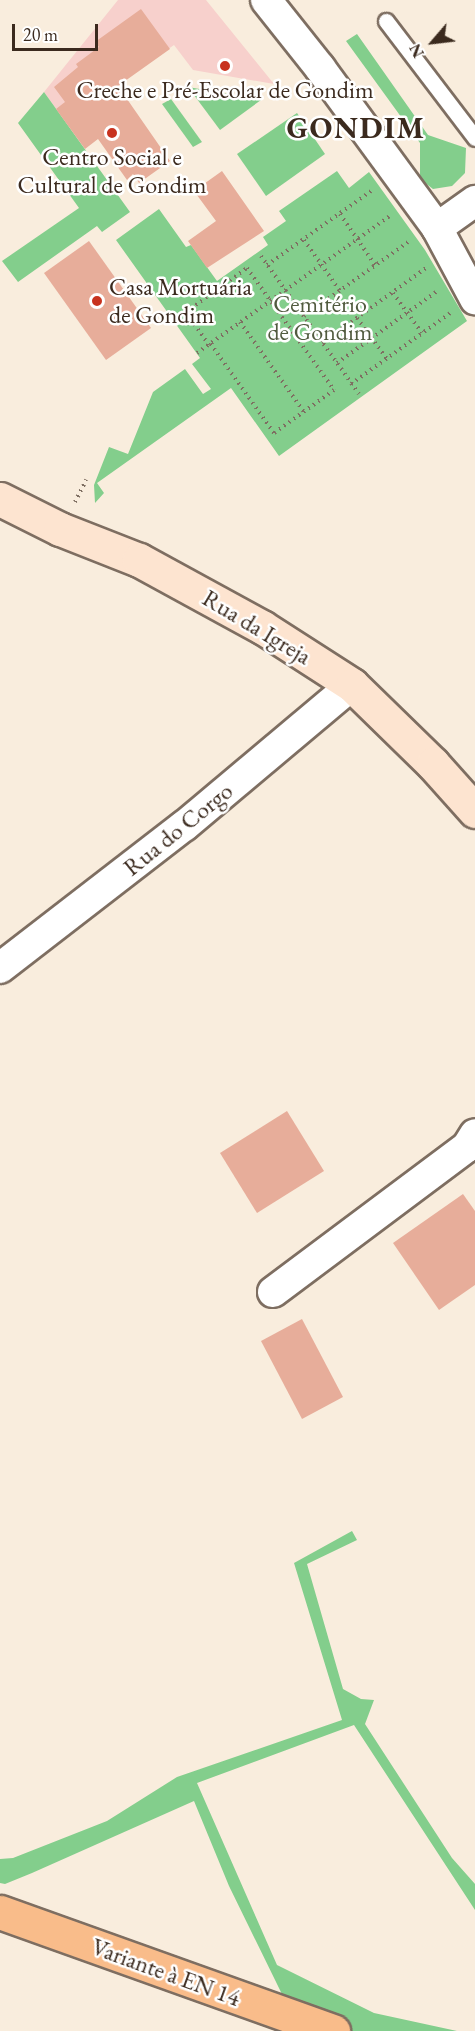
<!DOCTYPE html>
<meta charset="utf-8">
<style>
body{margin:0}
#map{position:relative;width:475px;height:2031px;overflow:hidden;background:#f9eddd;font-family:"EB Garamond",serif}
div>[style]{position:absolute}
.built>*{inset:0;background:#f7d0cc}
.green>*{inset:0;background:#83ce8c}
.building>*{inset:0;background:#e7ad9a}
.path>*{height:4px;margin-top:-2px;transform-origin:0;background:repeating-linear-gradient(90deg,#7e6e61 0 1.5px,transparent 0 6px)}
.roads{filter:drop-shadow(2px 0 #7e6e61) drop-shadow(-2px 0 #7e6e61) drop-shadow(0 2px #7e6e61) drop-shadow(0 -2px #7e6e61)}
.lane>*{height:15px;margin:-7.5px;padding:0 7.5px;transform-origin:7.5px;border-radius:7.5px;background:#fff}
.street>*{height:30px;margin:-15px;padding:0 15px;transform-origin:15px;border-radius:15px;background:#fff}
.secondary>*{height:33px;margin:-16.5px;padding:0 16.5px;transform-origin:16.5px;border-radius:16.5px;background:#fde4d0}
.primary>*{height:33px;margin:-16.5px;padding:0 16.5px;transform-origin:16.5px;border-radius:16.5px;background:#f9bc8a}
.dots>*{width:16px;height:16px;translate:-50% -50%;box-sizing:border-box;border:3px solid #fff;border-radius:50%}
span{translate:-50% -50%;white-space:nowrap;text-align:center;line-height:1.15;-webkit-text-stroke:5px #fff;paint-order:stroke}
.poi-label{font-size:24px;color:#3b2a1e}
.left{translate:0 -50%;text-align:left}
.park-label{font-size:24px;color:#515b3f}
.street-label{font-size:24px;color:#3b2a1e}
.district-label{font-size:30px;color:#3b2a1e;font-weight:700;letter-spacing:1.5px}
.north{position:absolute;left:403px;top:12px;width:60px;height:60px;-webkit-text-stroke:4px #fff;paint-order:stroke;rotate:242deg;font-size:16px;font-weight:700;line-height:24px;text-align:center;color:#3b2a1e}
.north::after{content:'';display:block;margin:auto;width:21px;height:27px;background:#3b2a1e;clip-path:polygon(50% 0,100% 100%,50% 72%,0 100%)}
.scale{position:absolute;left:12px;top:24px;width:86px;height:27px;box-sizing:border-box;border:3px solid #3b2a1e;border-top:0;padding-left:8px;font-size:18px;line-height:21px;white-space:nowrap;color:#3b2a1e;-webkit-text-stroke:4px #fff;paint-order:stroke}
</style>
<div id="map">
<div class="built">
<div style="clip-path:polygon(118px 0,206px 0,274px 84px,193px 70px,174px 45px,150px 62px,142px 50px,69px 127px,44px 92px)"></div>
</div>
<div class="green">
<div style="clip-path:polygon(357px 34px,428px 135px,466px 148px,465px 173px,452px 186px,433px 189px,420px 179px,420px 143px,346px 41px)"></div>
<div style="clip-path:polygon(188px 87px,261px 100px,220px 130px)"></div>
<div style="clip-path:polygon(44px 92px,130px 212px,102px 232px,97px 226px,18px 282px,2px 261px,79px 208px,18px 123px)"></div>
<div style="clip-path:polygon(171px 99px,202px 142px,193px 147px,162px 104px)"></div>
<div style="clip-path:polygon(297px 113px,325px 154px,266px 196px,237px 154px)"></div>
<div style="clip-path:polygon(337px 171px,349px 188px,369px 172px,425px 250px,467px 321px,279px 456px,231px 388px,97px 483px,104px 493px,95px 503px,94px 485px,109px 447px,128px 454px,153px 392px,185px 369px,203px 394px,211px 389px,192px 364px,200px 358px,116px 240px,159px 209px,186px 247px,191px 245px,217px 281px,268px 245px,263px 237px,286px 221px,279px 211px)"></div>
<div style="clip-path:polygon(352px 1531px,357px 1540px,307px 1564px,343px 1689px,361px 1699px,374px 1700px,365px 1724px,452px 1858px,475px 1884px,475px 1910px,354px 1725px,197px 1783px,277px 1965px,374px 2013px,457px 2031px,300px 2031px,229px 1886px,194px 1801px,32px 1873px,5px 1884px,0 1883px,0 1859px,13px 1858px,107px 1821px,177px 1777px,342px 1720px,294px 1563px)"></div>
</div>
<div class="building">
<div style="clip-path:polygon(141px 9px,170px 49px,118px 86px,170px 161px,139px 183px,133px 174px,127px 180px,98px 139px,85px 149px,56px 109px,65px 102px,54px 87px,78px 67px,76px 64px,99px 47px,95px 42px)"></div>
<div style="clip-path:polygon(222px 171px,264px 231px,207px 268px,188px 241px,216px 221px,194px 191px)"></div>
<div style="clip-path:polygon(89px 241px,151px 328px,106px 360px,44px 273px)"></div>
<div style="clip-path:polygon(287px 1111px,324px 1171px,257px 1213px,220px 1153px)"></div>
<div style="clip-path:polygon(463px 1194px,475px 1211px,475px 1285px,439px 1310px,393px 1243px)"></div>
<div style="clip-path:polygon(302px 1319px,343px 1397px,302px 1419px,261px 1341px)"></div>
</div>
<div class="path">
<div style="left:340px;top:214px;width:62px;rotate:55.5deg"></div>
<div style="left:304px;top:240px;width:62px;rotate:54.8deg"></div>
<div style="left:261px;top:256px;width:169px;rotate:54.6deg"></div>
<div style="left:267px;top:265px;width:131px;rotate:-35.4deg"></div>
<div style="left:393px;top:293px;width:49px;rotate:54.1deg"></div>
<div style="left:304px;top:316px;width:131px;rotate:-35.4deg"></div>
<div style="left:357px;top:318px;width:51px;rotate:53.8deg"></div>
<div style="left:240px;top:322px;width:110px;rotate:54.6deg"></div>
<div style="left:322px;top:343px;width:128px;rotate:-35.8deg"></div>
<div style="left:209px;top:345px;width:40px;rotate:-124.9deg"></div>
<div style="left:186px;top:312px;width:75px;rotate:-35.8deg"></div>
<div style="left:247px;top:268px;width:150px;rotate:54.5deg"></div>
<div style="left:334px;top:390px;width:74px;rotate:144.4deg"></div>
<div style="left:274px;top:433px;width:110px;rotate:-125.4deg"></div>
<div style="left:197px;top:353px;width:238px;rotate:-35.4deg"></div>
<div style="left:337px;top:363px;width:125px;rotate:-35.6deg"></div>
<div style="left:351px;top:384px;width:124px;rotate:-35.5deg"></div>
<div style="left:75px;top:502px;width:25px;rotate:-63deg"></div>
</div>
<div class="roads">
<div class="lane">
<div style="left:386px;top:21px;width:147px;rotate:52.7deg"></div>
</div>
<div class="street">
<div style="left:266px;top:0;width:87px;rotate:51.5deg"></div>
<div style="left:320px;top:68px;width:198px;rotate:53.8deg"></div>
<div style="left:437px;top:228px;width:81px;rotate:61.8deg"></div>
<div style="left:437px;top:228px;width:47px;rotate:-35.4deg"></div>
<div style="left:0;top:968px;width:232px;rotate:-37.7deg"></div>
<div style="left:184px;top:826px;width:219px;rotate:-40deg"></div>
<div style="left:273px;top:1292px;width:242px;rotate:-36.8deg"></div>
<div style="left:467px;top:1147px;width:15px;rotate:-58deg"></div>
</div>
<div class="secondary">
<div style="left:0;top:499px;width:67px;rotate:26.6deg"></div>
<div style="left:60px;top:529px;width:85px;rotate:21.4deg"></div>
<div style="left:139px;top:560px;width:140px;rotate:28.6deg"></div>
<div style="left:262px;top:627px;width:107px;rotate:32.8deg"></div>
<div style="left:352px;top:685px;width:113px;rotate:44.3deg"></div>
<div style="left:433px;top:764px;width:63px;rotate:48.2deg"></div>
</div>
<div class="primary">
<div style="left:0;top:1912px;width:354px;rotate:19.7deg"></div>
</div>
</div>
<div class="dots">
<div style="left:225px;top:66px;background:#c8321e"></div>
<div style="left:112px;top:133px;background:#c8321e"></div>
<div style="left:97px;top:301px;background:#c8321e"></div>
</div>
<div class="poi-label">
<span style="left:225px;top:90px">Creche e Pré-Escolar de Gondim</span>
<span style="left:112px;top:171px">Centro Social e<br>Cultural de Gondim</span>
<span class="left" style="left:109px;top:301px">Casa Mortuária<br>de Gondim</span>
</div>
<div class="park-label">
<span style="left:320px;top:318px">Cemitério<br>de Gondim</span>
</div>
<div class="street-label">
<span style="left:257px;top:627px;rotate:31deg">Rua da Igreja</span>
<span style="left:178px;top:829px;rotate:-39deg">Rua do Corgo</span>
<span style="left:166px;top:1972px;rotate:20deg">Variante à EN 14</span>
</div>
<div class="district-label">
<span style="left:356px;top:128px">GONDIM</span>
</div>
<div class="north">N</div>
<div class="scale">20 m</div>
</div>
